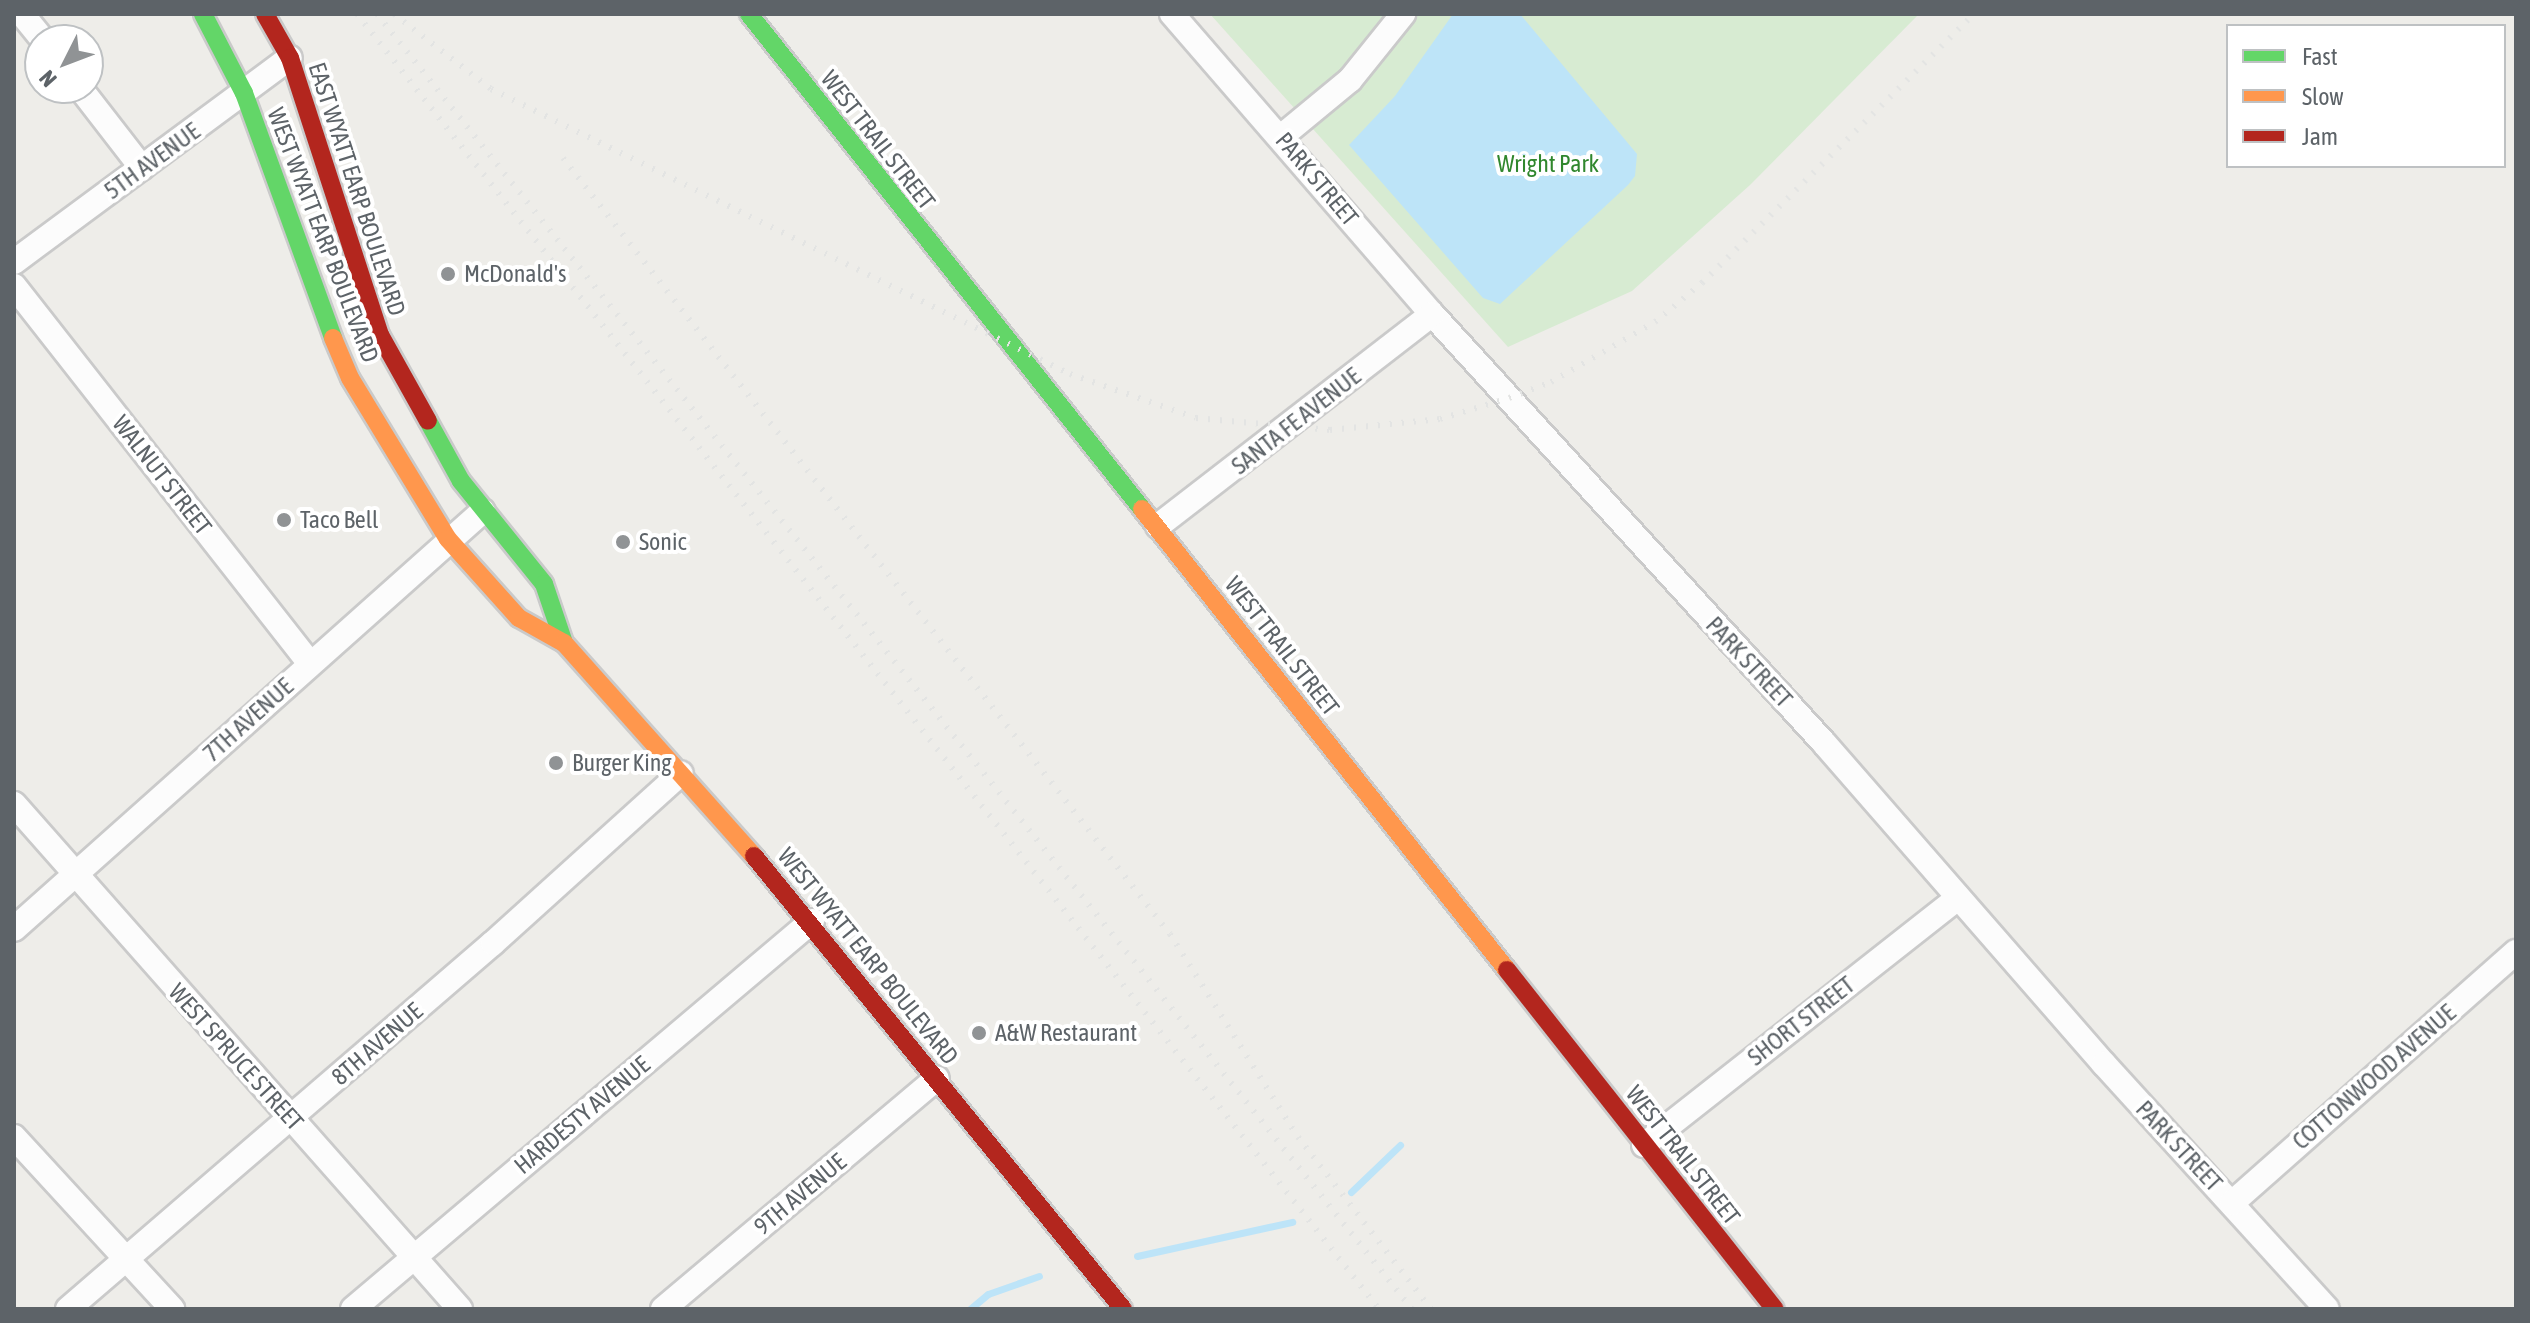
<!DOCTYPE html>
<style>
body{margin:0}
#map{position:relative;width:2530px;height:1323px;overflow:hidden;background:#eeede9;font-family:"Asap Condensed",sans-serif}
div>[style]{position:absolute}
.green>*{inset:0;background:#d7ebd2}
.water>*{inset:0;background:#bde4f8}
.stream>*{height:7px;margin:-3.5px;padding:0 3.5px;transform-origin:3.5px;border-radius:3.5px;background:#bde4f8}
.roads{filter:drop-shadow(2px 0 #cacaca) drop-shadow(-2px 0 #cacaca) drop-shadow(0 2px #cacaca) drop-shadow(0 -2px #cacaca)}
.street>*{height:24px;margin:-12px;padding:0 12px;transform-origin:12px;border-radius:12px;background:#fcfcfc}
.fast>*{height:18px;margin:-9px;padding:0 9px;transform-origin:9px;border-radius:9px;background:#63d668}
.slow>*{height:18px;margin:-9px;padding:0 9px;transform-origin:9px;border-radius:9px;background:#ff974d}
.jam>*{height:18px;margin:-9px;padding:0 9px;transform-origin:9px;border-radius:9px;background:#b3261e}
.rail>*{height:6px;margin-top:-3px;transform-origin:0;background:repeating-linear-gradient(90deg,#e3e4e3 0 2px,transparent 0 12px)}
.dots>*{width:22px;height:22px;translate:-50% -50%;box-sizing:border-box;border:4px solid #fff;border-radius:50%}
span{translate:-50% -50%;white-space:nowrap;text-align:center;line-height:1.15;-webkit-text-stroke:8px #fff;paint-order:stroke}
.street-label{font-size:24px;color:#5d6368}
.park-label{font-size:24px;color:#30872d}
.poi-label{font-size:24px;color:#5d6368}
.left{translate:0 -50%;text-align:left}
.frame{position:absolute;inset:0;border:16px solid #5d6368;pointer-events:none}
.legend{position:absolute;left:2226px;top:24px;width:280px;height:144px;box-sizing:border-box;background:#fff;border:2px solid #bec1c3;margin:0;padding:10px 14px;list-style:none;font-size:24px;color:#5d6368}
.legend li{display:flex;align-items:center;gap:16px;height:40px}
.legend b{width:40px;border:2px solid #bec1c3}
.north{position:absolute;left:24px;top:24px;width:80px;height:80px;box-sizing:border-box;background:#fff;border:2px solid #bec1c3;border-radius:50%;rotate:228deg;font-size:22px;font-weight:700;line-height:32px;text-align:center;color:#5d6368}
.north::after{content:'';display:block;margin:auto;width:28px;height:36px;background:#909395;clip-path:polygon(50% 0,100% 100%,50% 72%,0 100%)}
</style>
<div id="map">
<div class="green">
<div style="clip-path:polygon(1210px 14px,1919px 14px,1750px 185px,1632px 291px,1508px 347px)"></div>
</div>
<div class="water">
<div style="clip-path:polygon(1453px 14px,1520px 14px,1637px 154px,1635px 176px,1628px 185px,1500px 304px,1483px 298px,1349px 145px,1395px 96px)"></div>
</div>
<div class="stream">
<div style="left:1351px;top:1192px;width:68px;rotate:-43.8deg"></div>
<div style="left:1137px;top:1256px;width:159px;rotate:-12.4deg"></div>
<div style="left:970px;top:1309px;width:23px;rotate:-40deg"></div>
<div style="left:988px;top:1294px;width:54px;rotate:-19.4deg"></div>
</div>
<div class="roads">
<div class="street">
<div style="left:22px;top:14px;width:33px;rotate:51deg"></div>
<div style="left:1172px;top:14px;width:397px;rotate:49.1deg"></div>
<div style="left:1432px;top:314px;width:581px;rotate:47.58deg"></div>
<div style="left:1824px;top:743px;width:426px;rotate:48.9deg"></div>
<div style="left:2104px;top:1064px;width:331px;rotate:47.7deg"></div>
<div style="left:80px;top:88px;width:101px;rotate:52.2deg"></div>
<div style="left:1282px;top:136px;width:88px;rotate:-39.5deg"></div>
<div style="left:1350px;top:80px;width:85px;rotate:-51.2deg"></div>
<div style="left:14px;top:262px;width:343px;rotate:-36.5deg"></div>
<div style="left:14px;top:286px;width:480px;rotate:51.9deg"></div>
<div style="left:1158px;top:526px;width:346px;rotate:-37.7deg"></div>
<div style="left:14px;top:804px;width:674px;rotate:48.55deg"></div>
<div style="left:14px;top:929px;width:628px;rotate:-41.71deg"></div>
<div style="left:14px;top:1137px;width:234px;rotate:47.4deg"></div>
<div style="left:1644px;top:1145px;width:400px;rotate:-38.2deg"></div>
<div style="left:2232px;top:1203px;width:379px;rotate:-41.5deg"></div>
<div style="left:68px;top:1309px;width:561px;rotate:-40.73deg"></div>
<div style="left:493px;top:943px;width:253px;rotate:-42.1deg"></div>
<div style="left:353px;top:1309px;width:601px;rotate:-40.21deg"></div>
<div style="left:663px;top:1309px;width:358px;rotate:-40.1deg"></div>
</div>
<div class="fast">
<div style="left:203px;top:14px;width:89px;rotate:62.6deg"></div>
<div style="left:244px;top:93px;width:261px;rotate:70deg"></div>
<div style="left:749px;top:14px;width:632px;rotate:51.55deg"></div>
<div style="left:428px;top:421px;width:68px;rotate:61.2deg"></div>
<div style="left:461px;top:481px;width:132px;rotate:51.1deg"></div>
<div style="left:544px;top:584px;width:62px;rotate:71.3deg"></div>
</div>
<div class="slow">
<div style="left:333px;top:338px;width:43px;rotate:67deg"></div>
<div style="left:350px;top:378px;width:188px;rotate:58.7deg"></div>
<div style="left:448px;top:539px;width:106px;rotate:48.1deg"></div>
<div style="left:519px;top:618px;width:51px;rotate:29.1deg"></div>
<div style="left:564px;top:643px;width:285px;rotate:48.3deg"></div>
<div style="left:1142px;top:509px;width:588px;rotate:51.63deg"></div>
</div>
<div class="jam">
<div style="left:265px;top:14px;width:51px;rotate:60.4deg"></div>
<div style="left:290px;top:58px;width:291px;rotate:72deg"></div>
<div style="left:380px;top:335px;width:98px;rotate:60.8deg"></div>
<div style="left:754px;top:856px;width:584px;rotate:50.83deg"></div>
<div style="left:1507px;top:970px;width:432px;rotate:51.7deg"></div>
</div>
</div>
<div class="rail">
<div style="left:357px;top:14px;width:1650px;rotate:51.72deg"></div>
<div style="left:377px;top:14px;width:1658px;rotate:51.37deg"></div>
<div style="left:394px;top:14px;width:123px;rotate:37.7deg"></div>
<div style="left:491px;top:89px;width:645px;rotate:26.21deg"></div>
<div style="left:1070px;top:374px;width:133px;rotate:19.2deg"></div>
<div style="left:1196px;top:418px;width:135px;rotate:5.1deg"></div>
<div style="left:1330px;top:430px;width:111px;rotate:-5.7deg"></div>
<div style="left:1440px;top:419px;width:72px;rotate:-16.9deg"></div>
<div style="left:1509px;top:398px;width:45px;rotate:-20.9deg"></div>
<div style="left:1551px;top:382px;width:120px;rotate:-30deg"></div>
<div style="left:1655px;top:322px;width:61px;rotate:-39.7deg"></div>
<div style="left:1702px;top:283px;width:383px;rotate:-44.7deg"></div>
<div style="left:563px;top:158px;width:985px;rotate:51.97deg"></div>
<div style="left:1170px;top:934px;width:240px;rotate:57.8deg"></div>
<div style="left:1298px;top:1137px;width:217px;rotate:52.3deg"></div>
</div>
<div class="dots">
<div style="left:448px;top:274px;background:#909395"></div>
<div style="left:284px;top:520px;background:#909395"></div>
<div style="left:623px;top:542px;background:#909395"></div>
<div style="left:556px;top:763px;background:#909395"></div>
<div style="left:979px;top:1033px;background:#909395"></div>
</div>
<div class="street-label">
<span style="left:878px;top:140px;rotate:52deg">WEST TRAIL STREET</span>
<span style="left:152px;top:161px;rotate:-36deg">5TH AVENUE</span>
<span style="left:1317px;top:179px;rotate:50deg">PARK STREET</span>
<span style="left:357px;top:189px;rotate:72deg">EAST WYATT EARP BOULEVARD</span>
<span style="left:323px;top:235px;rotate:69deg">WEST WYATT EARP BOULEVARD</span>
<span style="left:1296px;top:421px;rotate:-38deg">SANTA FE AVENUE</span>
<span style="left:162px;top:475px;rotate:52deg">WALNUT STREET</span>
<span style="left:1282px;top:646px;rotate:52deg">WEST TRAIL STREET</span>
<span style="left:1749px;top:662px;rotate:47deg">PARK STREET</span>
<span style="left:248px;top:720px;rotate:-42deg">7TH AVENUE</span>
<span style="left:868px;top:956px;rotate:51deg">WEST WYATT EARP BOULEVARD</span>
<span style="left:1801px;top:1021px;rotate:-38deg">SHORT STREET</span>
<span style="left:377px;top:1044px;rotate:-41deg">8TH AVENUE</span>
<span style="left:236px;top:1057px;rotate:48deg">WEST SPRUCE STREET</span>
<span style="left:2374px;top:1077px;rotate:-41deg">COTTONWOOD AVENUE</span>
<span style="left:582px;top:1115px;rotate:-40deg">HARDESTY AVENUE</span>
<span style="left:2179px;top:1146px;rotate:47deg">PARK STREET</span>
<span style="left:1683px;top:1155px;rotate:52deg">WEST TRAIL STREET</span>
<span style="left:800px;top:1194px;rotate:-40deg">9TH AVENUE</span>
</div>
<div class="park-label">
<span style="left:1548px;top:164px">Wright Park</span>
</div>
<div class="poi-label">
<span class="left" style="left:464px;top:274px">McDonald's</span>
<span class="left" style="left:300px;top:520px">Taco Bell</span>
<span class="left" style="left:639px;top:542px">Sonic</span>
<span class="left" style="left:572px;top:763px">Burger King</span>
<span class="left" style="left:995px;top:1033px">A&amp;W Restaurant</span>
</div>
<div class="frame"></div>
<ul class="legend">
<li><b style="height:10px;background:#63d668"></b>Fast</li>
<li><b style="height:10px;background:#ff974d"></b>Slow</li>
<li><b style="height:10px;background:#b3261e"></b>Jam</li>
</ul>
<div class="north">N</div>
</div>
